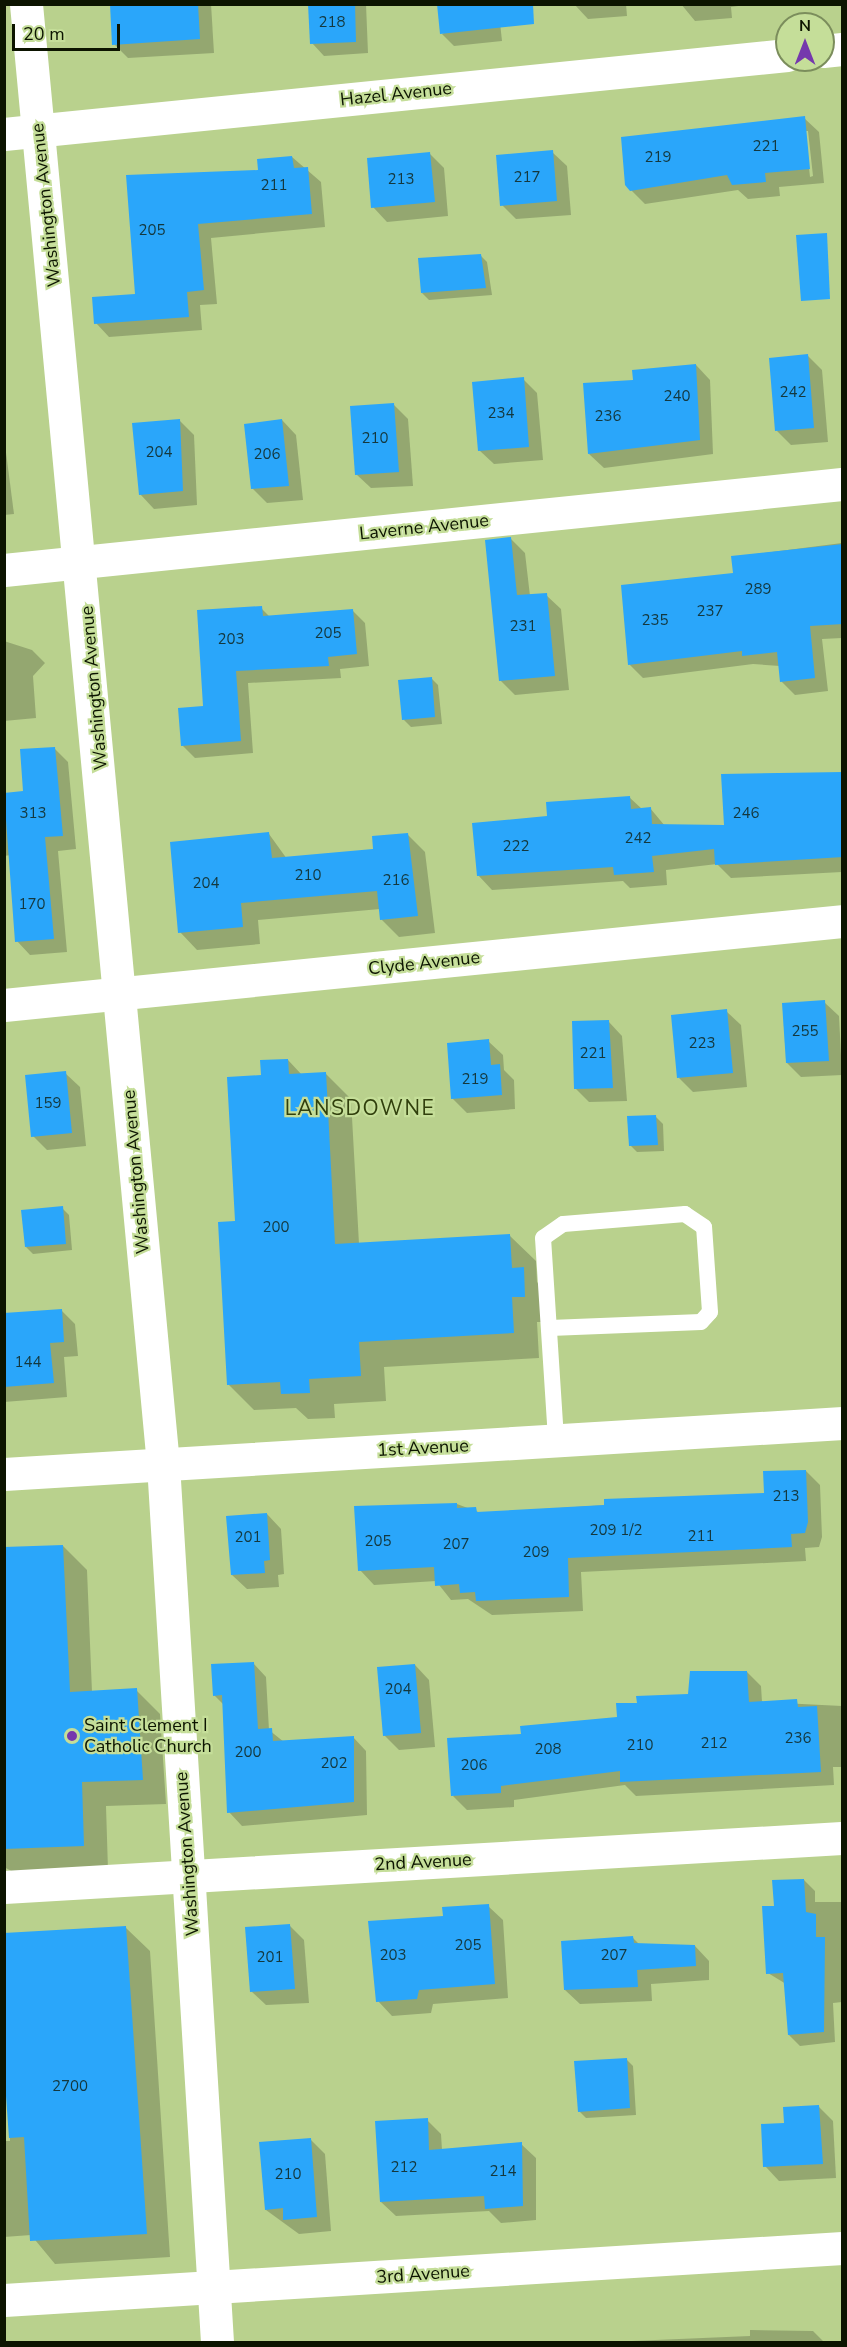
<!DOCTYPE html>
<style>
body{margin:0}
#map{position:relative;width:847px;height:2347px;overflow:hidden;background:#b9d18d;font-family:"Nunito Sans",sans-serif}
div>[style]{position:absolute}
.shadow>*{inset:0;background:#0003}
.building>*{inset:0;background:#2aa6fa}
.service>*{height:16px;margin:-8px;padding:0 8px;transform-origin:8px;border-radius:8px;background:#fff}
.minor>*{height:33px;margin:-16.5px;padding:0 16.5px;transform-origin:16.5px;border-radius:16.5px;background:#fff}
.tertiary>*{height:33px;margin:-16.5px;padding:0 16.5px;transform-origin:16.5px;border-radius:16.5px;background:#fff}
.dots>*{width:16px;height:16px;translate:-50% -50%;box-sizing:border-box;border:3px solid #c5de99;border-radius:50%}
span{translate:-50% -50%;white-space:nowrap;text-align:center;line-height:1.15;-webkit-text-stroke:4.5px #c5de99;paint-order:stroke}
.number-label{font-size:15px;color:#14383e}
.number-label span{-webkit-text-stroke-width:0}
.street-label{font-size:18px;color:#0c1400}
.poi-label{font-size:18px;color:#0c1400}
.left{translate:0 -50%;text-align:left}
.quarter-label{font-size:21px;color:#303f0c;letter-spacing:1.5px}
.frame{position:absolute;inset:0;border:6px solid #0c1400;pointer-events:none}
.north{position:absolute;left:775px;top:12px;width:60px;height:60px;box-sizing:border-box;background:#c5de99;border:2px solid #7b8d5c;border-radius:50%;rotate:0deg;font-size:16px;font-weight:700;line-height:24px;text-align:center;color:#0c1400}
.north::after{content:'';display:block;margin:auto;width:21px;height:27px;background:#7538ad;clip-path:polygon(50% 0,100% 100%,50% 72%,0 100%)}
.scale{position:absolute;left:12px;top:24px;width:108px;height:27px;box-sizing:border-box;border:3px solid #0c1400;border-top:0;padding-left:8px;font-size:18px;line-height:21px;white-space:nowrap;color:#0c1400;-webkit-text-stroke:4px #c5de99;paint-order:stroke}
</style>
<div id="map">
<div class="shadow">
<div style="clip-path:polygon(112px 4px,211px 4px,214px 53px,128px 58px,114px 44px)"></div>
<div style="clip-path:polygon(286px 4px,366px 4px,368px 53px,324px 56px,312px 43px,310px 6px)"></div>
<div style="clip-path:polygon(498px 4px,502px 41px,454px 46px,442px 34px)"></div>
<div style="clip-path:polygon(574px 4px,626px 4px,627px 16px,588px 19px)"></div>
<div style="clip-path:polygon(681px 4px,753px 4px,731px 7px,732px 18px,695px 21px)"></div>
<div style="clip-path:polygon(evenodd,804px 118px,819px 132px,824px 183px,779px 187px,780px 196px,748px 199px,738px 190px,645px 204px,631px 190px,804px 118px,805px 131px,808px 131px,813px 176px,810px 177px,805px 131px)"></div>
<div style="clip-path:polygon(552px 152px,567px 166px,571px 215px,516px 219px,502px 205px)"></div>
<div style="clip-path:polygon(430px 154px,444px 168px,448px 216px,387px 222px,373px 207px)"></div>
<div style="clip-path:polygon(292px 157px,321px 182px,325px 227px,211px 238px,217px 304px,200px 305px,202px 330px,109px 337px,96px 323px,136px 295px,128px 176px,259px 171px)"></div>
<div style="clip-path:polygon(480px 255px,487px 262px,492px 295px,429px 300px,422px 293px)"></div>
<div style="clip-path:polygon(808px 356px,822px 370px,828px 442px,791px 445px,777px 431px)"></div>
<div style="clip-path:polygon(696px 365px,710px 380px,713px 454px,604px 468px,589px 454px,635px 381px)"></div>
<div style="clip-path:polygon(523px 379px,537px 393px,543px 460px,494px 464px,479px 450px)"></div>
<div style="clip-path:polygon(394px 405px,408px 419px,413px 486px,371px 488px,356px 474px)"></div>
<div style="clip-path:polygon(282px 420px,296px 435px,303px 500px,267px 503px,252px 488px)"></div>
<div style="clip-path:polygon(180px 421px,194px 435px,197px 505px,154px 509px,140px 494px)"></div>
<div style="clip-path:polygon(4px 437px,14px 514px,4px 515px)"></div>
<div style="clip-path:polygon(510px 538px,525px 553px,530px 596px,546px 595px,561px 609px,569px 690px,515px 695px,500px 680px)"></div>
<div style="clip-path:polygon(842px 543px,842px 638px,822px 639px,828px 691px,795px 695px,781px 681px,780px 666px,753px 664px,643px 678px,629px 664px,735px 574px,733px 557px)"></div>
<div style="clip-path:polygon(261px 608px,270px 617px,352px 610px,365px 623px,369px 666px,340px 669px,341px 678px,248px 683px,253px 753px,195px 758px,182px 745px)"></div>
<div style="clip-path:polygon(4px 641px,32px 650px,45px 663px,33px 676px,36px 718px,4px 721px)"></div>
<div style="clip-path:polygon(431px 678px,438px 685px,442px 724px,411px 727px,404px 720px)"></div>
<div style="clip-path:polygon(54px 748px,68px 762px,76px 849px,58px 851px,67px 952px,30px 955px,17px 941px,11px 855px,4px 856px,4px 794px,24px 792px)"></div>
<div style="clip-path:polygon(842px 773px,842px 872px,731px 878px,717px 864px,666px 870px,667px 885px,630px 888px,623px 881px,492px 890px,478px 875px,548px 817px,629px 797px,642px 809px,650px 808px,665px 826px,726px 826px)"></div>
<div style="clip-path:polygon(269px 834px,287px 859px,375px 851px,408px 835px,425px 852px,435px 933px,399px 937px,381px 919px,380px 909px,258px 920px,260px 944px,197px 950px,180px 932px)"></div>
<div style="clip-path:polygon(824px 1002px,839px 1016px,842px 1075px,801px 1077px,787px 1063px)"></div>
<div style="clip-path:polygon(726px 1011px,741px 1025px,747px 1087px,693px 1092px,679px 1078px)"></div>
<div style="clip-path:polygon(608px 1021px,622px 1036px,627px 1101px,589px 1102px,575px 1088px)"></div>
<div style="clip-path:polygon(488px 1041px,503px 1055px,504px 1070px,514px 1080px,515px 1109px,467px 1113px,452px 1098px)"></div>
<div style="clip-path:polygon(288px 1060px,302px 1075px,325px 1073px,351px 1099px,359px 1244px,510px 1236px,536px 1261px,537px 1282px,549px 1294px,550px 1322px,537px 1322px,539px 1358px,384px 1367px,386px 1401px,334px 1404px,335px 1418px,308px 1419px,296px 1408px,254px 1410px,228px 1384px,237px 1222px,263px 1076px)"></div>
<div style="clip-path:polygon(65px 1073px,80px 1087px,86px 1146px,47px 1150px,33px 1136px)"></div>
<div style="clip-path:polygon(656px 1117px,663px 1124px,664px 1151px,637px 1152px,630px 1145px)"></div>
<div style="clip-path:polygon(62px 1208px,69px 1215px,72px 1250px,33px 1254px,26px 1247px)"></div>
<div style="clip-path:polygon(61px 1310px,75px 1324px,78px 1356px,64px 1357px,67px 1397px,4px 1402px,4px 1315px)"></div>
<div style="clip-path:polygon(806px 1471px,820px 1485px,822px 1537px,819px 1547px,805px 1548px,806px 1561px,581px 1572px,583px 1611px,492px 1615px,468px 1599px,451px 1600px,436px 1581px,374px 1585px,360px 1570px,457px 1504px,481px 1513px,765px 1495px)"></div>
<div style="clip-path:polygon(267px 1514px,281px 1529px,284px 1574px,278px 1575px,279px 1587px,247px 1589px,232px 1575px)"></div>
<div style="clip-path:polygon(63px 1546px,87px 1570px,92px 1692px,136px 1690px,160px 1714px,166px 1804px,106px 1806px,108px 1870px,15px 1873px,4px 1867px,4px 1549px)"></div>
<div style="clip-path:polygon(253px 1663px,266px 1677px,269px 1730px,284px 1742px,353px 1737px,366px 1751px,367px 1815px,242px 1826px,229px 1812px,224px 1705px,214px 1695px)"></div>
<div style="clip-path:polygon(415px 1665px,429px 1680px,435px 1747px,399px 1750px,384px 1735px)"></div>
<div style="clip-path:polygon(747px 1672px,761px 1686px,762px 1702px,842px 1706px,842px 1767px,833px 1767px,834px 1785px,636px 1796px,625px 1785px,514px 1800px,514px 1807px,467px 1810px,453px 1796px,523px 1735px,619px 1719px,638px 1704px,690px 1696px)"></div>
<div style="clip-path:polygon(804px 1880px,815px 1891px,815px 1902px,842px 1902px,842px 2002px,833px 2003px,835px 2042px,800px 2046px,789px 2035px,786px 1984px,768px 1973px,775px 1907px)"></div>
<div style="clip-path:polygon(488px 1906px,503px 1920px,508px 1998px,433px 2004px,431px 2013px,392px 2016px,378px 2001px,444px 1917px)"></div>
<div style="clip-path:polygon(289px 1925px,304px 1940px,309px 2003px,266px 2005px,251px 1991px)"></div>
<div style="clip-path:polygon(126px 1928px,150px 1951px,170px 2257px,55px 2264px,31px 2235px,4px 2237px,4px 2141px,10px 2141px,4px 1935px)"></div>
<div style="clip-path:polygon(633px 1938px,640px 1945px,695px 1946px,709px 1961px,709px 1980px,651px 1984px,652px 2001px,580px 2004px,565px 1990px)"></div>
<div style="clip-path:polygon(626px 2059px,633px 2066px,636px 2115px,586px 2118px,579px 2111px)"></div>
<div style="clip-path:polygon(819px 2107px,833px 2121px,836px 2178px,779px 2181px,765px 2166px,785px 2124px)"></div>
<div style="clip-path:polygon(427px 2120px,441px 2134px,442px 2150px,521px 2144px,536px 2158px,536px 2220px,501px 2223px,489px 2211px,396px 2216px,381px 2202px)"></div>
<div style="clip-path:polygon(310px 2139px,325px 2154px,331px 2231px,299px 2234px,266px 2210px)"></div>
<div style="clip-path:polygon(750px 2330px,813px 2331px,824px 2342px,608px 2342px,750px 2336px)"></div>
</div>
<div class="building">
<div style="clip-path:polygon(110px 4px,198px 4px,200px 39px,112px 45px)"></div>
<div style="clip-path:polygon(308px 4px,355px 4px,356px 42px,310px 44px)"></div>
<div style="clip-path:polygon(437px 4px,533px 4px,534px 24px,440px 34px)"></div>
<div style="clip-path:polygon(805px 116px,810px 169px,765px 173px,766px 182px,732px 185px,727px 175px,630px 191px,625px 185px,621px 137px)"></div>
<div style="clip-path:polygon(553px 150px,557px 201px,500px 206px,496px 155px)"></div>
<div style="clip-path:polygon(430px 152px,435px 202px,371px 208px,367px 158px)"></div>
<div style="clip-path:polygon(292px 156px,294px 168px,308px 167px,312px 214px,198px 224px,204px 290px,187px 292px,189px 317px,94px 324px,92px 297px,135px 294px,126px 175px,258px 170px,257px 159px)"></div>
<div style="clip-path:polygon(827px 233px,830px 299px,801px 301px,796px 235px)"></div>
<div style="clip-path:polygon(481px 254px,486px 288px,421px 293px,418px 258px)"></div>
<div style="clip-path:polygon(808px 354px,814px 428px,775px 431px,769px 358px)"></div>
<div style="clip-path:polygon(696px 364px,700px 440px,588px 454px,583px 383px,633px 380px,632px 370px)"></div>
<div style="clip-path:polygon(524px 377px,529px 447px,478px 451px,472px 382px)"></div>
<div style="clip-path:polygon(394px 403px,399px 472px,355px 475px,350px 406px)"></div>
<div style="clip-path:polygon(180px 419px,183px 491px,139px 495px,132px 423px)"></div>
<div style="clip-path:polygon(282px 419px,289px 486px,251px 489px,244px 424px)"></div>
<div style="clip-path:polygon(511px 537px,517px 595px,547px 593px,555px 676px,499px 681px,485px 540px)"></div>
<div style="clip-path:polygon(843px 544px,843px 624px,810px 626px,815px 678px,780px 682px,777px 652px,742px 656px,742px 651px,628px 665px,621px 585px,733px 573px,731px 556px)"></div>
<div style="clip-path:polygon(262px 606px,263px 616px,353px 609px,357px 654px,328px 657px,329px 666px,236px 671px,241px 741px,181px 746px,178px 708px,203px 706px,197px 610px)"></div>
<div style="clip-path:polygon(432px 677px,435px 717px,402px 720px,398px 680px)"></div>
<div style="clip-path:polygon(55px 747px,63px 836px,45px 837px,54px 939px,15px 942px,4px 793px,23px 791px,20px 749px)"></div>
<div style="clip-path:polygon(843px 772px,843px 857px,715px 865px,714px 849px,652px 856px,654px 872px,614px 875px,613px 867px,477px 876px,472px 823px,547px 816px,546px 802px,630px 796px,631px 809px,651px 807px,652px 824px,724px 825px,721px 774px)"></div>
<div style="clip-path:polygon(269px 832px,272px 858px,373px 849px,372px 836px,408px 833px,418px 916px,380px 920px,377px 891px,241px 903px,243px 927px,178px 933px,170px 842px)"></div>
<div style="clip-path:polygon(825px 1000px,829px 1061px,786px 1063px,782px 1003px)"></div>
<div style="clip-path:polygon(727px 1009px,733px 1073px,677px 1078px,671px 1015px)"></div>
<div style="clip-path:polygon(609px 1020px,613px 1088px,574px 1089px,572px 1021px)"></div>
<div style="clip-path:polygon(489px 1039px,491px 1065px,500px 1064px,502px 1095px,451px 1099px,447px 1043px)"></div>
<div style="clip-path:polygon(288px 1059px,289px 1074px,326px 1072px,335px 1244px,510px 1234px,512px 1268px,524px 1267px,525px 1297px,512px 1297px,514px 1333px,359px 1342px,361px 1376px,309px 1379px,310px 1393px,281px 1394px,280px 1382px,227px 1385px,218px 1222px,235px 1221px,227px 1077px,261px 1075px,260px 1060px)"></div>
<div style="clip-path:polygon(66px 1071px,72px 1133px,31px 1137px,25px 1075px)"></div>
<div style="clip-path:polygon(656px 1115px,658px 1145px,629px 1146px,627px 1116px)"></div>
<div style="clip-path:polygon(63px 1206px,66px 1244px,25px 1247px,21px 1210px)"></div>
<div style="clip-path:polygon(62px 1309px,64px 1342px,50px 1343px,54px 1383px,4px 1387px,4px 1313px)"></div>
<div style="clip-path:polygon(806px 1470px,808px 1522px,805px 1533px,791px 1534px,792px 1547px,568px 1558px,569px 1597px,476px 1601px,475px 1592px,460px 1593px,459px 1584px,435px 1586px,434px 1567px,358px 1571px,354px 1506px,457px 1503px,457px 1508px,476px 1507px,477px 1512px,604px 1505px,604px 1499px,764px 1493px,763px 1471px)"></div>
<div style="clip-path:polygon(267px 1513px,270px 1560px,264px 1561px,265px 1573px,231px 1575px,226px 1516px)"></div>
<div style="clip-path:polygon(63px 1545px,70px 1692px,137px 1688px,143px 1780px,82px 1782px,84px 1846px,4px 1849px,4px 1547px)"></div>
<div style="clip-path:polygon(254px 1662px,258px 1729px,272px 1728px,273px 1741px,354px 1736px,354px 1802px,227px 1813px,222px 1695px,213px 1696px,211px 1664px)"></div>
<div style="clip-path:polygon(415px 1664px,421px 1733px,383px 1736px,377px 1667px)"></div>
<div style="clip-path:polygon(690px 1671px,747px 1671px,749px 1702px,797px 1699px,798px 1707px,817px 1706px,821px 1772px,620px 1782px,620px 1771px,501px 1786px,501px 1793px,451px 1796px,447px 1738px,521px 1734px,520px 1726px,617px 1717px,616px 1703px,637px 1703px,636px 1696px,688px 1694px)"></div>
<div style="clip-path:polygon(804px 1879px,806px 1912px,816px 1914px,816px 1937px,825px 1937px,824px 2032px,788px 2035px,783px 1973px,766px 1974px,762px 1906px,774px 1906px,772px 1880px)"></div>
<div style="clip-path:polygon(489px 1904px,495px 1984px,419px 1990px,417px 1999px,376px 2002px,368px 1921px,443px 1916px,442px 1907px)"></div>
<div style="clip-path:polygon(290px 1924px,295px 1989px,250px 1992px,245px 1927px)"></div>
<div style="clip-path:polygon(126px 1926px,147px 2234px,30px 2241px,24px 2137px,9px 2138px,6px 2096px,4px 1933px)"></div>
<div style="clip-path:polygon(633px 1936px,634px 1943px,695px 1945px,696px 1966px,637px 1970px,638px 1987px,564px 1990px,561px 1941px)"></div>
<div style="clip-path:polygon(627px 2058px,630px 2108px,578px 2112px,574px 2061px)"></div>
<div style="clip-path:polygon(819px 2105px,823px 2164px,763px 2167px,761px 2124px,784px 2123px,783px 2107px)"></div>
<div style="clip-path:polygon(428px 2118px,429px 2150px,522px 2142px,523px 2206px,485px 2209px,484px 2196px,380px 2202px,375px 2121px)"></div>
<div style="clip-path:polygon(311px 2138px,317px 2217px,283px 2220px,283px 2208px,265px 2210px,259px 2142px)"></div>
</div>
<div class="service">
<div style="left:550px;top:1328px;width:151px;rotate:-2.3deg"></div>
<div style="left:701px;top:1322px;width:13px;rotate:-48deg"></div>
<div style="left:710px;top:1312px;width:85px;rotate:-94deg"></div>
<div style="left:704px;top:1227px;width:23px;rotate:-146deg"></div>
<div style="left:685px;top:1214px;width:122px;rotate:175.3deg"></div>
<div style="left:563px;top:1224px;width:24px;rotate:145deg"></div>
<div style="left:543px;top:1238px;width:202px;rotate:86.3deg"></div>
</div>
<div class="minor">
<div style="left:26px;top:4px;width:1466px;rotate:84.64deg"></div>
<div style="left:163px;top:1464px;width:880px;rotate:86.48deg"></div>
<div style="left:823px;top:51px;width:19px;rotate:-6deg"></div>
<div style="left:4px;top:134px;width:787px;rotate:-5.76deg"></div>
<div style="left:4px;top:570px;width:842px;rotate:-5.86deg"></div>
<div style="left:4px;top:1005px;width:842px;rotate:-5.72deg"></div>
<div style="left:4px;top:1474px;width:840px;rotate:-3.48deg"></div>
<div style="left:4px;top:1887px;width:839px;rotate:-3.35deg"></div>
</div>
<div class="tertiary">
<div style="left:4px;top:2300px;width:840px;rotate:-3.55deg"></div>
</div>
<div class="dots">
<div style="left:72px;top:1736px;background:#7538ad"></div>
</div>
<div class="number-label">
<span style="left:332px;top:23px">218</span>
<span style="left:766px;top:147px">221</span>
<span style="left:658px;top:158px">219</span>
<span style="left:527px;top:178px">217</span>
<span style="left:401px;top:180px">213</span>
<span style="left:274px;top:186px">211</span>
<span style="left:152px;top:231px">205</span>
<span style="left:793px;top:393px">242</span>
<span style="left:677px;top:397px">240</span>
<span style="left:501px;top:414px">234</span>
<span style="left:608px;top:417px">236</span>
<span style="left:375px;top:439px">210</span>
<span style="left:159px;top:453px">204</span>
<span style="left:267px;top:455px">206</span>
<span style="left:758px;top:590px">289</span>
<span style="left:710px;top:612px">237</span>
<span style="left:655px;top:621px">235</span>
<span style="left:523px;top:627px">231</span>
<span style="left:328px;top:634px">205</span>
<span style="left:231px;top:640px">203</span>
<span style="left:33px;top:814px">313</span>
<span style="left:746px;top:814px">246</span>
<span style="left:638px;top:839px">242</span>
<span style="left:516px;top:847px">222</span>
<span style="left:308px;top:876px">210</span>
<span style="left:396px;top:881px">216</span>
<span style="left:206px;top:884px">204</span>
<span style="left:32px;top:905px">170</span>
<span style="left:805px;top:1032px">255</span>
<span style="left:702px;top:1044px">223</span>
<span style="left:593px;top:1054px">221</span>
<span style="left:475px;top:1080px">219</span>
<span style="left:48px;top:1104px">159</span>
<span style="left:276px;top:1228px">200</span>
<span style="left:28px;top:1363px">144</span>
<span style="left:786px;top:1497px">213</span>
<span style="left:616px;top:1531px">209 1/2</span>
<span style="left:701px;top:1537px">211</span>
<span style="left:248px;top:1538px">201</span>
<span style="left:378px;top:1542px">205</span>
<span style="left:456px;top:1545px">207</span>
<span style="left:536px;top:1553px">209</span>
<span style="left:398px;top:1690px">204</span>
<span style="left:798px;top:1739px">236</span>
<span style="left:714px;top:1744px">212</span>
<span style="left:640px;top:1746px">210</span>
<span style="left:548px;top:1750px">208</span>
<span style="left:248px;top:1753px">200</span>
<span style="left:334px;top:1764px">202</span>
<span style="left:474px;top:1766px">206</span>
<span style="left:468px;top:1946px">205</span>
<span style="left:393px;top:1956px">203</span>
<span style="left:614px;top:1956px">207</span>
<span style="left:270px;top:1958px">201</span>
<span style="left:70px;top:2087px">2700</span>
<span style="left:404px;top:2168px">212</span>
<span style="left:503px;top:2172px">214</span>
<span style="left:288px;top:2175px">210</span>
</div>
<div class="street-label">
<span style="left:396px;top:94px;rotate:-6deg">Hazel Avenue</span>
<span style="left:46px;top:205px;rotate:-96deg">Washington Avenue</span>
<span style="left:424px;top:527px;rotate:-6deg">Laverne Avenue</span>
<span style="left:94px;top:688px;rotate:-95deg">Washington Avenue</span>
<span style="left:424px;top:963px;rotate:-6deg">Clyde Avenue</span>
<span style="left:136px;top:1172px;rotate:-95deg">Washington Avenue</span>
<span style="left:423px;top:1448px;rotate:-3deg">1st Avenue</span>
<span style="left:187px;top:1854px;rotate:-94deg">Washington Avenue</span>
<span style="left:423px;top:1862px;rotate:-3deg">2nd Avenue</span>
<span style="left:423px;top:2274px;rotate:-4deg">3rd Avenue</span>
</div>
<div class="poi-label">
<span class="left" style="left:84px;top:1736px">Saint Clement I<br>Catholic Church</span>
</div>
<div class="quarter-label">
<span style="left:360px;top:1108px">LANSDOWNE</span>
</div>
<div class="frame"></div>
<div class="north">N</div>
<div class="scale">20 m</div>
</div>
